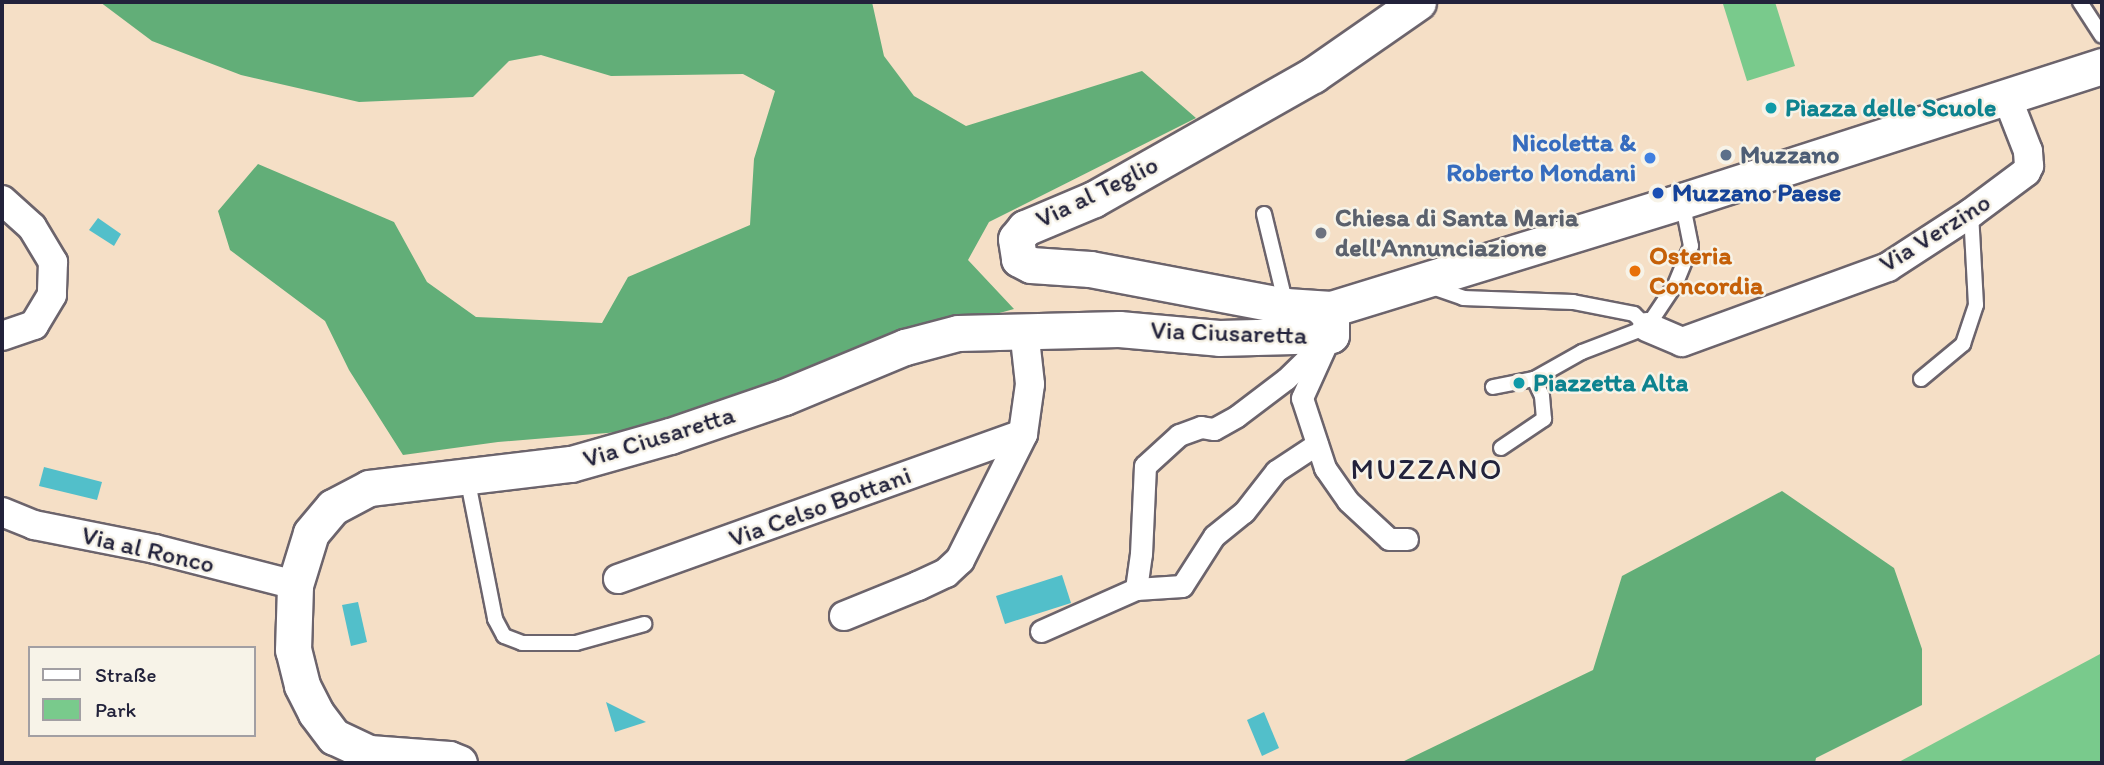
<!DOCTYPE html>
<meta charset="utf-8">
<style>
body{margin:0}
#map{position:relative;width:2104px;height:765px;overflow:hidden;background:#f5dfc6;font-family:Itim,sans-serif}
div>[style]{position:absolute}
.green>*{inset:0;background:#79ca8c}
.forest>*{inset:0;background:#62ae78}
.water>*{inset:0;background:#52bfca}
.roads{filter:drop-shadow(2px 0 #6c646c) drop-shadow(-2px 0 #6c646c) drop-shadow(0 2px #6c646c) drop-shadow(0 -2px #6c646c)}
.service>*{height:14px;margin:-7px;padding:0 7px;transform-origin:7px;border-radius:7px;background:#fff}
.pedestrian>*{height:21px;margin:-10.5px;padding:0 10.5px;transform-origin:10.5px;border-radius:10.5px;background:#fff}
.minor>*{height:28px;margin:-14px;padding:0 14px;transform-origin:14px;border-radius:14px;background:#fff}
.tertiary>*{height:35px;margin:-17.5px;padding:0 17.5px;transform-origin:17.5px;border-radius:17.5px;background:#fff}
.dots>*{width:19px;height:19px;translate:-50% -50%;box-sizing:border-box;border:4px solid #f7f3e8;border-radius:50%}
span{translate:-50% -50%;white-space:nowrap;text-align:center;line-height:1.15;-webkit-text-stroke:5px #f7f3e8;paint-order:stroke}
.culture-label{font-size:26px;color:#0d838f;font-weight:700}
.left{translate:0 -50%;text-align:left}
.shop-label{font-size:26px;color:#366cbe;font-weight:700}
.right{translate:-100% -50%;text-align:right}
.service-label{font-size:26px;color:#4e5e75;font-weight:700}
.street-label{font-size:26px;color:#22223b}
.transit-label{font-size:26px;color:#164399;font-weight:700}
.worship-label{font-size:26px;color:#5b616d;font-weight:700}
.food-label{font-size:26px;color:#c56008;font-weight:700}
.quarter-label{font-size:30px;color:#22223b;letter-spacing:2px}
.frame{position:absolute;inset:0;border:4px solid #22223b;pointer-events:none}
.legend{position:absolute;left:28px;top:646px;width:228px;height:91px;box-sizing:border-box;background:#f7f3e8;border:2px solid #a29fa3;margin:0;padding:9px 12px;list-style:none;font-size:21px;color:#22223b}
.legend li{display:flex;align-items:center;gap:14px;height:35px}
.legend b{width:35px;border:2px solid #a29fa3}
</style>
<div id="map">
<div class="green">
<div style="clip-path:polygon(1729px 2px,1775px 2px,1795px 66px,1747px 81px,1723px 4px)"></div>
<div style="clip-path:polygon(2102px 653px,2102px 763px,1897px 763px)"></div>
</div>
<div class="forest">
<div style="clip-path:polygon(100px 2px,872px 2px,884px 56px,914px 96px,966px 126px,1142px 71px,1196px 118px,989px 222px,968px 260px,1014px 309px,956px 325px,655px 429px,498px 442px,403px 455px,349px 370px,325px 321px,230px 250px,218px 211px,258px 164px,394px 222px,427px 282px,476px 317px,602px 323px,628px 277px,750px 225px,754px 159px,775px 91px,743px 74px,611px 76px,541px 55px,509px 61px,473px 97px,359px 102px,241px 75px,152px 41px)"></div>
<div style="clip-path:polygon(1782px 491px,1894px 568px,1922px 649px,1922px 705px,1816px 758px,1815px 763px,1400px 763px,1593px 670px,1622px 576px)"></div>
</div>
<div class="water">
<div style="clip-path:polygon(98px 218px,121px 234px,114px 246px,89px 230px)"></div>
<div style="clip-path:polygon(44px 467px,102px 482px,97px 500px,39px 486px)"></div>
<div style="clip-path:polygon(1062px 575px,1071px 603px,1005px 624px,996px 596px)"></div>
<div style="clip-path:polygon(358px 602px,367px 642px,351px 646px,342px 605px)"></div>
<div style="clip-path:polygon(606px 702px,646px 722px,615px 732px)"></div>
<div style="clip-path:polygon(1264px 712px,1279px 748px,1262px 756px,1247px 720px)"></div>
</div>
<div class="roads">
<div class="service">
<div style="left:2080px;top:2px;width:40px;rotate:57.1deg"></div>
<div style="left:1264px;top:214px;width:94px;rotate:76.4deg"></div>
<div style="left:1429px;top:286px;width:36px;rotate:19deg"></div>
<div style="left:1463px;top:298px;width:110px;rotate:2.1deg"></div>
<div style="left:1573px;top:302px;width:62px;rotate:11.1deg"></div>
<div style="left:1634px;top:314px;width:18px;rotate:45deg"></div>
<div style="left:1921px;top:379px;width:55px;rotate:-39.8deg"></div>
<div style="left:1963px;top:344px;width:41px;rotate:-71.6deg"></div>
<div style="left:1976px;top:305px;width:92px;rotate:-93.1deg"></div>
<div style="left:1493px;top:387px;width:42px;rotate:-11deg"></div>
<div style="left:1534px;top:379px;width:55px;rotate:-29.4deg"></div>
<div style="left:1582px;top:352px;width:70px;rotate:-21deg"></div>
<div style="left:1647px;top:327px;width:50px;rotate:-56.3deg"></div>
<div style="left:1675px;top:285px;width:42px;rotate:-67.7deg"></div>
<div style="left:1691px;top:246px;width:46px;rotate:-101.3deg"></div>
<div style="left:1501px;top:448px;width:52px;rotate:-34deg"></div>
<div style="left:1544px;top:419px;width:23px;rotate:-95deg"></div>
<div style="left:1542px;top:396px;width:19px;rotate:-115deg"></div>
<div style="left:467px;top:477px;width:145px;rotate:78.8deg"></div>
<div style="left:495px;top:619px;width:19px;rotate:62deg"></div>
<div style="left:504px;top:636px;width:19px;rotate:21deg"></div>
<div style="left:522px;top:643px;width:54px"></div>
<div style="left:576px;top:643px;width:71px;rotate:-15.6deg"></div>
</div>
<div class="pedestrian">
<div style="left:1325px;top:347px;width:56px;rotate:114.3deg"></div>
<div style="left:1302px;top:398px;width:74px;rotate:71.8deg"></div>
<div style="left:1325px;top:468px;width:40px;rotate:55.1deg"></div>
<div style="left:1348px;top:501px;width:56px;rotate:42.8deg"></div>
<div style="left:1389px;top:539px;width:18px"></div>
<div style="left:1136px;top:589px;width:35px;rotate:-82deg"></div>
<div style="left:1141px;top:554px;width:88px;rotate:-87.4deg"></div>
<div style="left:1145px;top:466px;width:46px;rotate:-42.4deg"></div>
<div style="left:1179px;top:435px;width:23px;rotate:-20deg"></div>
<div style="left:1201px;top:427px;width:13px;rotate:9deg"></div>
<div style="left:1214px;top:429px;width:26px;rotate:-29deg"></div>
<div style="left:1237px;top:416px;width:61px;rotate:-37.1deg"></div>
<div style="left:1286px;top:379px;width:63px;rotate:-44.4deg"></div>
<div style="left:1041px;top:631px;width:104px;rotate:-23.9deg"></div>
<div style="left:1136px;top:589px;width:46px;rotate:-3.7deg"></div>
<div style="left:1182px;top:586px;width:59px;rotate:-57.4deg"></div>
<div style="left:1214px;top:536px;width:38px;rotate:-39deg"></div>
<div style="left:1244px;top:512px;width:52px;rotate:-52deg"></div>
<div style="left:1276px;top:471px;width:49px;rotate:-33.4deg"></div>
</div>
<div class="minor">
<div style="left:2px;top:200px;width:40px;rotate:42deg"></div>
<div style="left:32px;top:227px;width:41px;rotate:59deg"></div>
<div style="left:53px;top:262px;width:33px;rotate:92deg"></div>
<div style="left:52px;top:295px;width:35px;rotate:121deg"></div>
<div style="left:34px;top:325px;width:34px;rotate:161deg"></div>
<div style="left:1647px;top:327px;width:38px;rotate:23deg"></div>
<div style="left:1682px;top:342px;width:219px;rotate:-20deg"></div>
<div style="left:1888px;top:267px;width:99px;rotate:-33deg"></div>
<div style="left:1971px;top:213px;width:69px;rotate:-36.7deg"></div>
<div style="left:2026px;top:172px;width:7px;rotate:-63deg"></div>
<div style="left:2029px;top:166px;width:15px;rotate:-94deg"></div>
<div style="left:2028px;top:151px;width:58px;rotate:-111.3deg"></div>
<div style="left:2px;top:512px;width:35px;rotate:22deg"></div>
<div style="left:34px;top:525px;width:123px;rotate:11.2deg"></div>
<div style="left:155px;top:549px;width:145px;rotate:14.4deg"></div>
<div style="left:618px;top:579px;width:430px;rotate:-19.7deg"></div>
<div style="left:844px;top:616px;width:80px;rotate:-22.1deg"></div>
<div style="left:918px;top:586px;width:31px;rotate:-25deg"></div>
<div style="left:946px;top:573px;width:19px;rotate:-43deg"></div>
<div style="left:960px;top:560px;width:141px;rotate:-63.4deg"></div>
<div style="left:1023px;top:434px;width:50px;rotate:-82deg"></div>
<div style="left:1030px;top:384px;width:54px;rotate:-96.3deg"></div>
</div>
<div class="tertiary">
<div style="left:1418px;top:2px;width:128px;rotate:145.2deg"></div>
<div style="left:1313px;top:75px;width:252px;rotate:150.5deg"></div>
<div style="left:1094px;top:199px;width:75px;rotate:157.2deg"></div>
<div style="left:1025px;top:228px;width:14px;rotate:129deg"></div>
<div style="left:1016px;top:239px;width:20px;rotate:81deg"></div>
<div style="left:1019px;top:259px;width:13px;rotate:27deg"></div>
<div style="left:1031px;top:265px;width:59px;rotate:3.9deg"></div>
<div style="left:1090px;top:269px;width:199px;rotate:10.7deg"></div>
<div style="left:1286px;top:306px;width:45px;rotate:3.8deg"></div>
<div style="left:1331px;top:309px;width:367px;rotate:-17.1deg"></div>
<div style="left:1682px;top:201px;width:441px;rotate:-17.8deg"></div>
<div style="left:459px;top:763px;width:11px;rotate:-158deg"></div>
<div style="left:449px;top:759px;width:80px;rotate:-175.7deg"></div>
<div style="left:369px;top:753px;width:38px;rotate:-155deg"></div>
<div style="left:334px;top:737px;width:30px;rotate:-127deg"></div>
<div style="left:316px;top:713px;width:31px;rotate:-117deg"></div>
<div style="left:302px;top:685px;width:36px;rotate:-104deg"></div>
<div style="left:293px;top:650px;width:65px;rotate:-88.2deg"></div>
<div style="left:295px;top:585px;width:54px;rotate:-72.9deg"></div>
<div style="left:311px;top:533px;width:34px;rotate:-50deg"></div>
<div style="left:333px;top:507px;width:41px;rotate:-27.8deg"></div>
<div style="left:369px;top:488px;width:203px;rotate:-6.8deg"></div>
<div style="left:571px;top:464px;width:103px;rotate:-15.8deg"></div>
<div style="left:670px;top:436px;width:120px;rotate:-18.9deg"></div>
<div style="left:784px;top:397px;width:131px;rotate:-22.5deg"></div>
<div style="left:905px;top:347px;width:55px;rotate:-14.8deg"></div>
<div style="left:958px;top:333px;width:161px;rotate:-1.4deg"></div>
<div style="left:1119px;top:329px;width:100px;rotate:5.1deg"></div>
<div style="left:1219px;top:338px;width:112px;rotate:-1.5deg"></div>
<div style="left:1331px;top:335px;width:26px;rotate:-90deg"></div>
</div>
</div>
<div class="dots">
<div style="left:1771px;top:108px;background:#0f9aa8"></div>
<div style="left:1726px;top:155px;background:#5c6f8a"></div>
<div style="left:1650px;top:158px;background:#3f7fe0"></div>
<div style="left:1658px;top:193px;background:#1a4fb4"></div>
<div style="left:1321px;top:233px;background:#6b7280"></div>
<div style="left:1635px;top:271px;background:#e8710a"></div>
<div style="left:1519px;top:383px;background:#0f9aa8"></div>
</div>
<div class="culture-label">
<span class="left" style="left:1785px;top:108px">Piazza delle Scuole</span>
<span class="left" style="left:1533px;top:383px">Piazzetta Alta</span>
</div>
<div class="shop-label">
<span class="right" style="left:1636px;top:158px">Nicoletta &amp;<br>Roberto Mondani</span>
</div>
<div class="service-label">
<span class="left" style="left:1740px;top:155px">Muzzano</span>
</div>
<div class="street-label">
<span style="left:1097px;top:192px;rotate:-26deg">Via al Teglio</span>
<span style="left:1935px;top:233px;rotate:-32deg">Via Verzino</span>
<span style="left:1229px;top:333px;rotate:2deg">Via Ciusaretta</span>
<span style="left:659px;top:437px;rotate:-17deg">Via Ciusaretta</span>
<span style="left:820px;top:507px;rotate:-20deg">Via Celso Bottani</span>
<span style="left:148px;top:550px;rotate:13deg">Via al Ronco</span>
</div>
<div class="transit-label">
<span class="left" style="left:1672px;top:193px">Muzzano Paese</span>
</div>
<div class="worship-label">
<span class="left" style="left:1335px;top:233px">Chiesa di Santa Maria<br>dell'Annunciazione</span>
</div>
<div class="food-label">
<span class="left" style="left:1649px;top:271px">Osteria<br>Concordia</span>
</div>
<div class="quarter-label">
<span style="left:1427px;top:469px">MUZZANO</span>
</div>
<div class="frame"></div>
<ul class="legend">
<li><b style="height:9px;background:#fff"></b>Straße</li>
<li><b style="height:19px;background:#79ca8c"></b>Park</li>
</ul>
</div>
